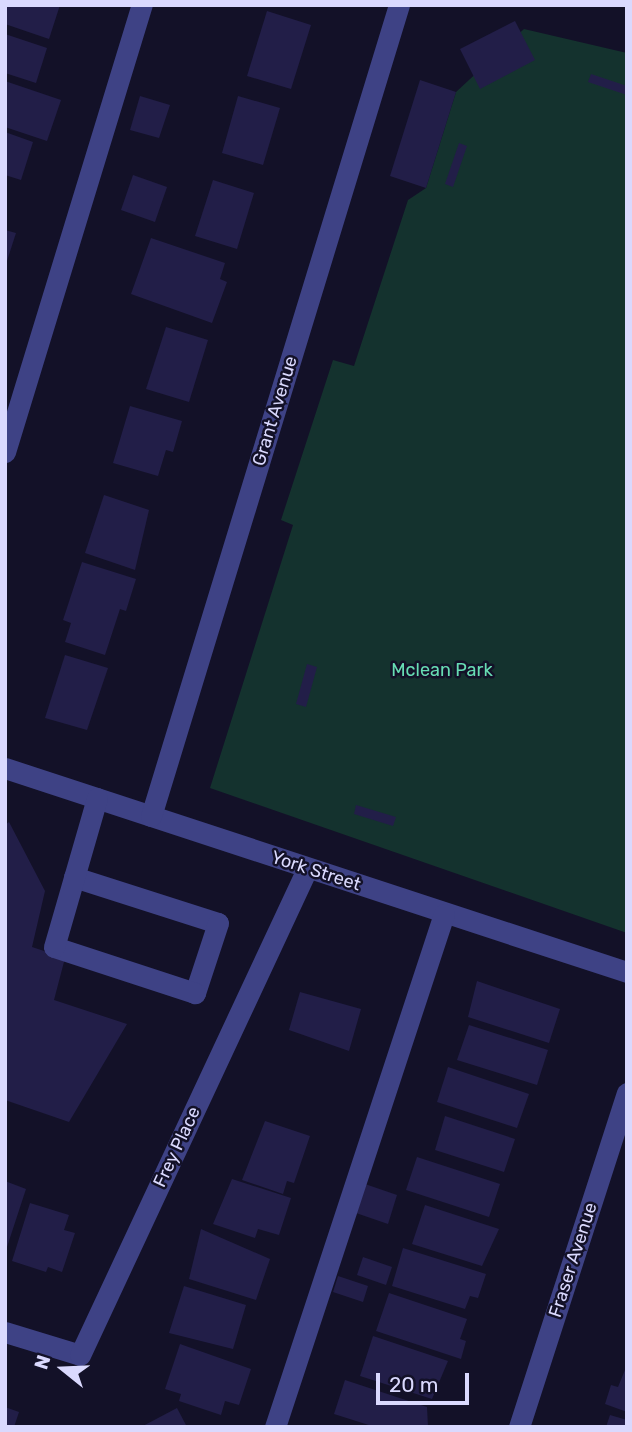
<!DOCTYPE html>
<style>
body{margin:0}
#map{position:relative;width:632px;height:1432px;overflow:hidden;background:#131128;font-family:Rubik,sans-serif}
div>[style]{position:absolute}
.green>*{inset:0;background:#14322e}
.building>*{inset:0;background:#221e48}
.minor>*{height:21px;margin:-10.5px;padding:0 10.5px;transform-origin:10.5px;border-radius:10.5px;background:#3e4285}
span{translate:-50% -50%;white-space:nowrap;text-align:center;line-height:1.15;-webkit-text-stroke:5px #131128;paint-order:stroke}
.street-label{font-size:18px;color:#dad9fe}
.park-label{font-size:18px;color:#67dcb3}
.frame{position:absolute;inset:0;border:7px solid #dad9fe;pointer-events:none}
.north{position:absolute;left:28px;top:1334px;width:70px;height:70px;-webkit-text-stroke:5px #131128;paint-order:stroke;rotate:288deg;font-size:19px;font-weight:700;line-height:28px;text-align:center;color:#dad9fe}
.north::after{content:'';display:block;margin:auto;width:24px;height:32px;background:#dad9fe;clip-path:polygon(50% 0,100% 100%,50% 72%,0 100%)}
.scale{position:absolute;left:376px;top:1373px;width:93px;height:32px;box-sizing:border-box;border:4px solid #dad9fe;border-top:0;padding-left:9px;font-size:21px;line-height:24px;white-space:nowrap;color:#dad9fe;-webkit-text-stroke:5px #131128;paint-order:stroke}
</style>
<div id="map">
<div class="green">
<div style="clip-path:polygon(524px 29px,627px 53px,627px 933px,210px 788px,293px 525px,281px 520px,333px 360px,354px 366px,408px 200px,426px 188px,456px 92px)"></div>
</div>
<div class="building">
<div style="clip-path:polygon(5px 5px,60px 5px,49px 39px,5px 24px)"></div>
<div style="clip-path:polygon(267px 11px,311px 25px,291px 89px,247px 76px)"></div>
<div style="clip-path:polygon(515px 21px,535px 60px,480px 89px,460px 49px)"></div>
<div style="clip-path:polygon(5px 34px,47px 48px,36px 83px,5px 73px)"></div>
<div style="clip-path:polygon(591px 74px,627px 86px,627px 95px,588px 82px)"></div>
<div style="clip-path:polygon(420px 80px,456px 92px,426px 188px,390px 176px)"></div>
<div style="clip-path:polygon(5px 81px,61px 100px,47px 141px,5px 127px)"></div>
<div style="clip-path:polygon(140px 96px,170px 105px,159px 138px,130px 130px)"></div>
<div style="clip-path:polygon(238px 96px,280px 108px,263px 165px,222px 153px)"></div>
<div style="clip-path:polygon(5px 132px,33px 142px,21px 180px,5px 175px)"></div>
<div style="clip-path:polygon(459px 143px,467px 146px,453px 187px,445px 184px)"></div>
<div style="clip-path:polygon(133px 175px,167px 187px,155px 222px,121px 210px)"></div>
<div style="clip-path:polygon(213px 180px,254px 193px,237px 249px,195px 236px)"></div>
<div style="clip-path:polygon(5px 230px,16px 233px,6px 264px,5px 264px)"></div>
<div style="clip-path:polygon(151px 238px,225px 263px,220px 279px,227px 282px,212px 323px,131px 294px)"></div>
<div style="clip-path:polygon(166px 327px,208px 340px,189px 402px,146px 389px)"></div>
<div style="clip-path:polygon(130px 406px,182px 421px,173px 452px,166px 450px,158px 476px,113px 463px)"></div>
<div style="clip-path:polygon(104px 495px,149px 510px,135px 570px,85px 553px)"></div>
<div style="clip-path:polygon(82px 562px,136px 579px,126px 611px,120px 609px,105px 655px,65px 642px,71px 623px,63px 620px)"></div>
<div style="clip-path:polygon(65px 655px,108px 668px,87px 730px,45px 718px)"></div>
<div style="clip-path:polygon(307px 664px,317px 667px,306px 707px,296px 704px)"></div>
<div style="clip-path:polygon(356px 805px,396px 817px,393px 826px,354px 814px)"></div>
<div style="clip-path:polygon(9px 822px,45px 891px,32px 947px,65px 958px,54px 1000px,127px 1024px,69px 1122px,5px 1100px,5px 825px)"></div>
<div style="clip-path:polygon(477px 981px,560px 1009px,549px 1043px,468px 1017px)"></div>
<div style="clip-path:polygon(300px 992px,361px 1009px,349px 1051px,289px 1030px)"></div>
<div style="clip-path:polygon(469px 1025px,548px 1050px,537px 1085px,457px 1060px)"></div>
<div style="clip-path:polygon(448px 1067px,529px 1094px,517px 1128px,437px 1102px)"></div>
<div style="clip-path:polygon(445px 1116px,515px 1139px,504px 1172px,435px 1150px)"></div>
<div style="clip-path:polygon(265px 1121px,310px 1136px,294px 1183px,287px 1181px,283px 1194px,242px 1180px)"></div>
<div style="clip-path:polygon(417px 1157px,500px 1184px,489px 1217px,406px 1190px)"></div>
<div style="clip-path:polygon(232px 1179px,291px 1198px,279px 1235px,258px 1229px,255px 1238px,213px 1224px)"></div>
<div style="clip-path:polygon(5px 1181px,26px 1189px,6px 1250px,5px 1250px)"></div>
<div style="clip-path:polygon(365px 1184px,397px 1195px,388px 1224px,356px 1213px)"></div>
<div style="clip-path:polygon(30px 1203px,69px 1215px,64px 1230px,75px 1233px,62px 1272px,48px 1267px,46px 1272px,12px 1261px)"></div>
<div style="clip-path:polygon(425px 1205px,499px 1229px,482px 1266px,412px 1244px)"></div>
<div style="clip-path:polygon(201px 1229px,270px 1259px,256px 1300px,189px 1279px)"></div>
<div style="clip-path:polygon(403px 1248px,486px 1274px,478px 1298px,470px 1296px,465px 1309px,392px 1286px)"></div>
<div style="clip-path:polygon(363px 1257px,392px 1267px,386px 1285px,357px 1275px)"></div>
<div style="clip-path:polygon(338px 1276px,368px 1286px,363px 1302px,333px 1292px)"></div>
<div style="clip-path:polygon(184px 1286px,246px 1305px,233px 1349px,169px 1333px)"></div>
<div style="clip-path:polygon(389px 1293px,467px 1319px,460px 1339px,466px 1341px,461px 1359px,376px 1331px)"></div>
<div style="clip-path:polygon(373px 1336px,448px 1361px,432px 1399px,360px 1376px)"></div>
<div style="clip-path:polygon(180px 1344px,251px 1369px,239px 1405px,225px 1401px,221px 1415px,179px 1401px,181px 1394px,165px 1389px)"></div>
<div style="clip-path:polygon(627px 1365px,627px 1412px,605px 1404px,611px 1385px,618px 1387px)"></div>
<div style="clip-path:polygon(345px 1380px,427px 1407px,428px 1427px,375px 1427px,334px 1414px)"></div>
<div style="clip-path:polygon(5px 1407px,19px 1412px,14px 1427px,5px 1427px)"></div>
<div style="clip-path:polygon(177px 1408px,187px 1427px,141px 1427px)"></div>
<div style="clip-path:polygon(610px 1415px,627px 1420px,627px 1427px,606px 1427px)"></div>
</div>
<div class="minor">
<div style="left:5px;top:452px;width:468px;rotate:-73deg"></div>
<div style="left:5px;top:768px;width:655px;rotate:18.16deg"></div>
<div style="left:151px;top:816px;width:848px;rotate:-73deg"></div>
<div style="left:74px;top:877px;width:151px;rotate:17.7deg"></div>
<div style="left:218px;top:923px;width:74px;rotate:108.2deg"></div>
<div style="left:195px;top:993px;width:148px;rotate:-161.9deg"></div>
<div style="left:54px;top:947px;width:155px;rotate:-73.9deg"></div>
<div style="left:5px;top:1332px;width:78px;rotate:17deg"></div>
<div style="left:80px;top:1355px;width:536px;rotate:-64.96deg"></div>
<div style="left:275px;top:1427px;width:540px;rotate:-71.77deg"></div>
<div style="left:519px;top:1427px;width:351px;rotate:-72.1deg"></div>
</div>
<div class="street-label">
<span style="left:275px;top:411px;rotate:-73deg">Grant Avenue</span>
<span style="left:316px;top:871px;rotate:18deg">York Street</span>
<span style="left:177px;top:1147px;rotate:-65deg">Frey Place</span>
<span style="left:573px;top:1260px;rotate:-72deg">Fraser Avenue</span>
</div>
<div class="park-label">
<span style="left:442px;top:670px">Mclean Park</span>
</div>
<div class="frame"></div>
<div class="north">N</div>
<div class="scale">20 m</div>
</div>
